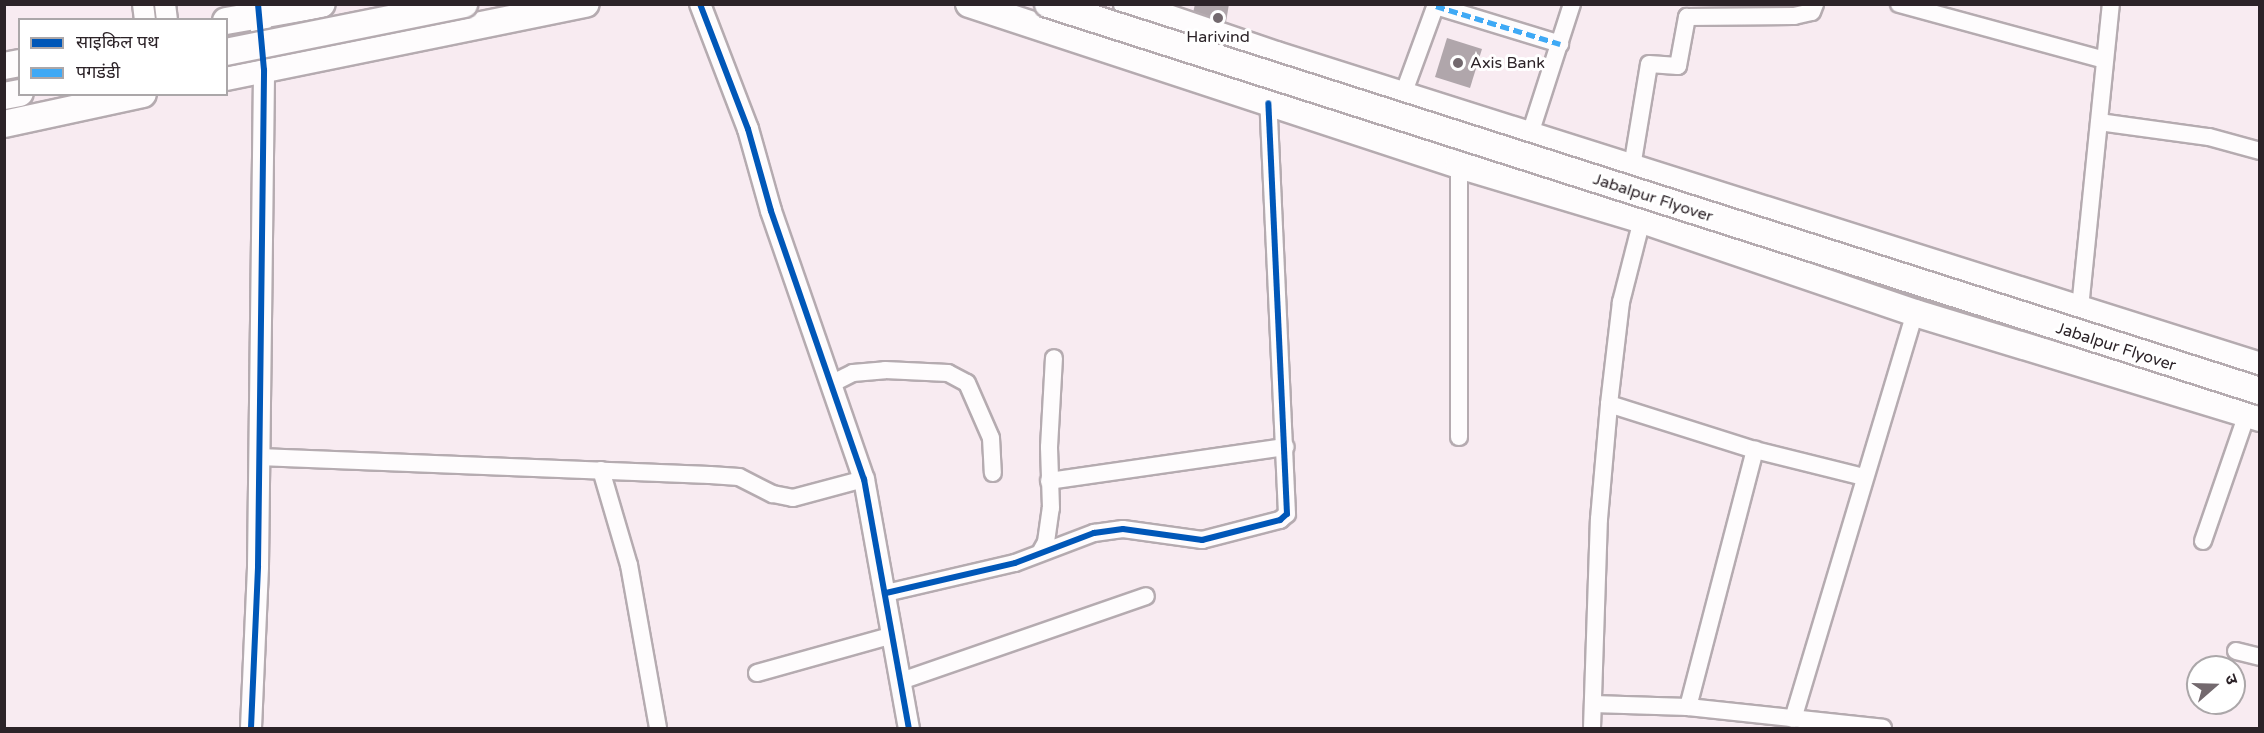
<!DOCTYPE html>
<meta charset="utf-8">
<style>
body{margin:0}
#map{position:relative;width:2264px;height:733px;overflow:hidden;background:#f8ebf1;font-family:"Varela Round","Noto Sans Devanagari",sans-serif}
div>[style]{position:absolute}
.building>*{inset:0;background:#b0a6ab}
.roads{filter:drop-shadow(2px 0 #b5abb0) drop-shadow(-2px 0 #b5abb0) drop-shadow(0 2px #b5abb0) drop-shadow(0 -2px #b5abb0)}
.minor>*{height:16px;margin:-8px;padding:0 8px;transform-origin:8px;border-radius:8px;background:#fefcfd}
.tertiary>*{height:20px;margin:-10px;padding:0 10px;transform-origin:10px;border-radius:10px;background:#fefcfd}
.primary>*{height:26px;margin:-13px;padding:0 13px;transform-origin:13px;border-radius:13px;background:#fefcfd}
.bridges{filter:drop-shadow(2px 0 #b5abb0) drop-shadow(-2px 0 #b5abb0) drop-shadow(0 2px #b5abb0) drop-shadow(0 -2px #b5abb0)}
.primary-bridge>*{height:26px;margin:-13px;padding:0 13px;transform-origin:13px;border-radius:13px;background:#fefcfd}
.quiet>*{height:4.5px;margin-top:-2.25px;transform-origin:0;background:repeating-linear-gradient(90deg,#3fa9f5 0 9px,transparent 0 13.5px)}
.cycleway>*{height:6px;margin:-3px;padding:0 3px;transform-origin:3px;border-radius:3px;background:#0057b8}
.dots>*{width:16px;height:16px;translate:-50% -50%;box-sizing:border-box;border:3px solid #fff;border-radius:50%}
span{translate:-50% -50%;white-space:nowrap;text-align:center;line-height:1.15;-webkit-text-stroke:6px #fff;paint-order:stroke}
.poi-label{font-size:16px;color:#2c2328}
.left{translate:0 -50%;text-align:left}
.street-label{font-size:16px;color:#2c2328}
.frame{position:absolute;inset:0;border:6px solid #2c2328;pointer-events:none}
.legend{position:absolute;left:18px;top:18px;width:210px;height:78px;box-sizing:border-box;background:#fff;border:2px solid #aba7a9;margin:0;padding:8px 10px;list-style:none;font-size:18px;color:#2c2328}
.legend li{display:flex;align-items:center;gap:12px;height:30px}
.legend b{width:30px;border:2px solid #aba7a9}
.north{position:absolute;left:2186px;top:655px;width:60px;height:60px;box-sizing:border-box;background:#fff;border:2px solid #aba7a9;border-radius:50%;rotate:70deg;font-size:16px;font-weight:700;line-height:24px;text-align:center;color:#2c2328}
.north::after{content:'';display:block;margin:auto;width:21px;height:27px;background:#73696e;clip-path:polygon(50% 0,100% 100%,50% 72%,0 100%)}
</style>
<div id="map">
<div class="building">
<div style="clip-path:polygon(1195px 4px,1229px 4px,1226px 22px,1193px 13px)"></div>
<div style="clip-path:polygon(1447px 38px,1482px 49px,1470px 88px,1435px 77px)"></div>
</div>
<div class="roads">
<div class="minor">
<div style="left:1899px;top:4px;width:213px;rotate:15.2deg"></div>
<div style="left:1436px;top:6px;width:130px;rotate:17deg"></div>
<div style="left:2099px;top:122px;width:111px;rotate:7.8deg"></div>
<div style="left:2209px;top:137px;width:53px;rotate:15.4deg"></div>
<div style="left:1530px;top:134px;width:137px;rotate:-72.1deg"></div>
<div style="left:1386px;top:141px;width:146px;rotate:-69.9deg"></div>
<div style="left:1632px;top:167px;width:104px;rotate:-80.6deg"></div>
<div style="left:1649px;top:64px;width:29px;rotate:4deg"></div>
<div style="left:1678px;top:66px;width:50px;rotate:-79.6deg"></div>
<div style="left:1687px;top:17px;width:107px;rotate:-0.5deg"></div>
<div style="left:1794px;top:16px;width:18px;rotate:-13deg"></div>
<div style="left:1812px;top:12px;width:9px;rotate:-69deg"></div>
<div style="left:2080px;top:308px;width:306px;rotate:-84.2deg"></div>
<div style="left:833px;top:383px;width:22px;rotate:-27deg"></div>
<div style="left:853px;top:373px;width:32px;rotate:-5deg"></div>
<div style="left:885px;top:370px;width:63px;rotate:2.7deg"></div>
<div style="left:948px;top:373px;width:21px;rotate:28deg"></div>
<div style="left:967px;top:383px;width:60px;rotate:66.4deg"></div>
<div style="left:991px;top:438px;width:35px;rotate:87deg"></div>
<div style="left:1609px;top:404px;width:153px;rotate:17.5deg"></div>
<div style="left:1755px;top:450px;width:112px;rotate:13.9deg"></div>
<div style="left:1459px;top:437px;width:272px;rotate:-90deg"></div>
<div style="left:259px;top:457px;width:451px;rotate:2.3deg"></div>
<div style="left:710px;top:475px;width:29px;rotate:4deg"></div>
<div style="left:739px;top:477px;width:38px;rotate:27deg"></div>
<div style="left:773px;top:494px;width:20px;rotate:11deg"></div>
<div style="left:793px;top:498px;width:73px;rotate:-15deg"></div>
<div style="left:601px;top:470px;width:99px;rotate:73.6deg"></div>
<div style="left:629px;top:565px;width:166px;rotate:79.9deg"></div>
<div style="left:1049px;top:481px;width:239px;rotate:-8.2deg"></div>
<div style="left:2203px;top:541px;width:134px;rotate:-70.9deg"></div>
<div style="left:1040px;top:553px;width:13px;rotate:-61deg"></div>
<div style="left:1046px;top:542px;width:34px;rotate:-82deg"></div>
<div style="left:1051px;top:508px;width:61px;rotate:-91.9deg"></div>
<div style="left:1049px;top:447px;width:89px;rotate:-86.8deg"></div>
<div style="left:886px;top:593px;width:132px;rotate:-13.1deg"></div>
<div style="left:1015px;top:563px;width:85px;rotate:-20.8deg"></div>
<div style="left:1094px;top:533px;width:29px;rotate:-8deg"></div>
<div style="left:1123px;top:529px;width:80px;rotate:7.9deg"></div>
<div style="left:1202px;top:540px;width:81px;rotate:-14.4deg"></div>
<div style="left:1280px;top:520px;width:9px;rotate:-41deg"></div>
<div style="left:1287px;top:514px;width:411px;rotate:-92.6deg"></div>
<div style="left:2236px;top:651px;width:25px;rotate:14deg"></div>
<div style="left:757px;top:673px;width:141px;rotate:-15.6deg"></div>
<div style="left:901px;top:681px;width:259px;rotate:-19.1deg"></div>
<div style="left:1593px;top:704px;width:95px;rotate:1.8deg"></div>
<div style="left:1688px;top:707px;width:196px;rotate:6.1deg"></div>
<div style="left:1688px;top:707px;width:266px;rotate:-75.4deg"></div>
<div style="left:1793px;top:719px;width:424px;rotate:-73.3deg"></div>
<div style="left:1592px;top:728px;width:209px;rotate:-88.1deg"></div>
<div style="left:1599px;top:519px;width:115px;rotate:-85deg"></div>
<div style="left:1609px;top:404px;width:103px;rotate:-83.3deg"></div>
<div style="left:1621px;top:302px;width:93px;rotate:-75.7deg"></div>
</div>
<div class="tertiary">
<div style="left:143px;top:4px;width:16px;rotate:83deg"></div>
<div style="left:165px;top:4px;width:16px;rotate:83deg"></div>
<div style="left:700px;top:4px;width:134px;rotate:69deg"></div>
<div style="left:748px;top:129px;width:85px;rotate:74.3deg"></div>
<div style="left:771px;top:211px;width:284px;rotate:70.9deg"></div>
<div style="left:864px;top:479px;width:253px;rotate:79.8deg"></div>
<div style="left:251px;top:728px;width:162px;rotate:-87.5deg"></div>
<div style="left:258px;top:566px;width:496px;rotate:-89.3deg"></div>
<div style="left:264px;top:70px;width:55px;rotate:-94.2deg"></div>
</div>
<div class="primary">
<div style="left:969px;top:4px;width:516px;rotate:18.19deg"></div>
<div style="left:1459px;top:165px;width:191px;rotate:16.7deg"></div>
<div style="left:1642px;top:220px;width:288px;rotate:18.8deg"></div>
<div style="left:1915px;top:313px;width:361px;rotate:16.9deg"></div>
<div style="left:1127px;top:4px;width:157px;rotate:18.9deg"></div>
<div style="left:1276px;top:55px;width:1032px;rotate:17.54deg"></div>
<div style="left:226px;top:21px;width:97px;rotate:-10deg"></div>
<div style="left:4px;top:66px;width:16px;rotate:-11deg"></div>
<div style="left:226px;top:77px;width:367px;rotate:-11.5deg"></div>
<div style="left:4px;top:96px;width:16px;rotate:-11deg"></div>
<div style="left:4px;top:124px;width:142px;rotate:-12.2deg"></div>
</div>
</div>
<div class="bridges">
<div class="primary-bridge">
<div style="left:1048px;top:4px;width:1272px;rotate:17.71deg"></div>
<div style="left:226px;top:52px;width:243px;rotate:-11.4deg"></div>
</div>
</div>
<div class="quiet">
<div style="left:1436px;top:6px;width:130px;rotate:17deg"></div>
</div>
<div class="cycleway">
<div style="left:700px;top:4px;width:134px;rotate:69deg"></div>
<div style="left:748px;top:129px;width:85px;rotate:74.3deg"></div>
<div style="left:771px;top:211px;width:284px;rotate:70.9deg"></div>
<div style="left:864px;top:479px;width:253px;rotate:79.8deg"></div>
<div style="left:886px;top:593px;width:132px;rotate:-13.1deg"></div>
<div style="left:1015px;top:563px;width:85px;rotate:-20.8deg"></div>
<div style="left:1094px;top:533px;width:29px;rotate:-8deg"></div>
<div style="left:1123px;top:529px;width:80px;rotate:7.9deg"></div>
<div style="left:1202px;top:540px;width:81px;rotate:-14.4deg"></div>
<div style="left:1280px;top:520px;width:9px;rotate:-41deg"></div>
<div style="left:1287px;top:514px;width:411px;rotate:-92.6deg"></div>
<div style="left:251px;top:728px;width:162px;rotate:-87.5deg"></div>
<div style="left:258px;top:566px;width:496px;rotate:-89.3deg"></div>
<div style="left:264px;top:70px;width:66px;rotate:-95.2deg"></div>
</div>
<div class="dots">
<div style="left:1218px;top:18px;background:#73696e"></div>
<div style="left:1458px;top:63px;background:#73696e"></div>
</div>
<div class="poi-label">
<span style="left:1218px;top:37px">Harivind</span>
<span class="left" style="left:1470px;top:63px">Axis Bank</span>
</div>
<div class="street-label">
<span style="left:1653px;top:198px;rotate:18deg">Jabalpur Flyover</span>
<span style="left:2116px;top:347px;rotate:18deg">Jabalpur Flyover</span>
</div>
<div class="frame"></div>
<ul class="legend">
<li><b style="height:8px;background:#0057b8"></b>साइकिल पथ</li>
<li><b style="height:8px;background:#3fa9f5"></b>पगडंडी</li>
</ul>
<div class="north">उ</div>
</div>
